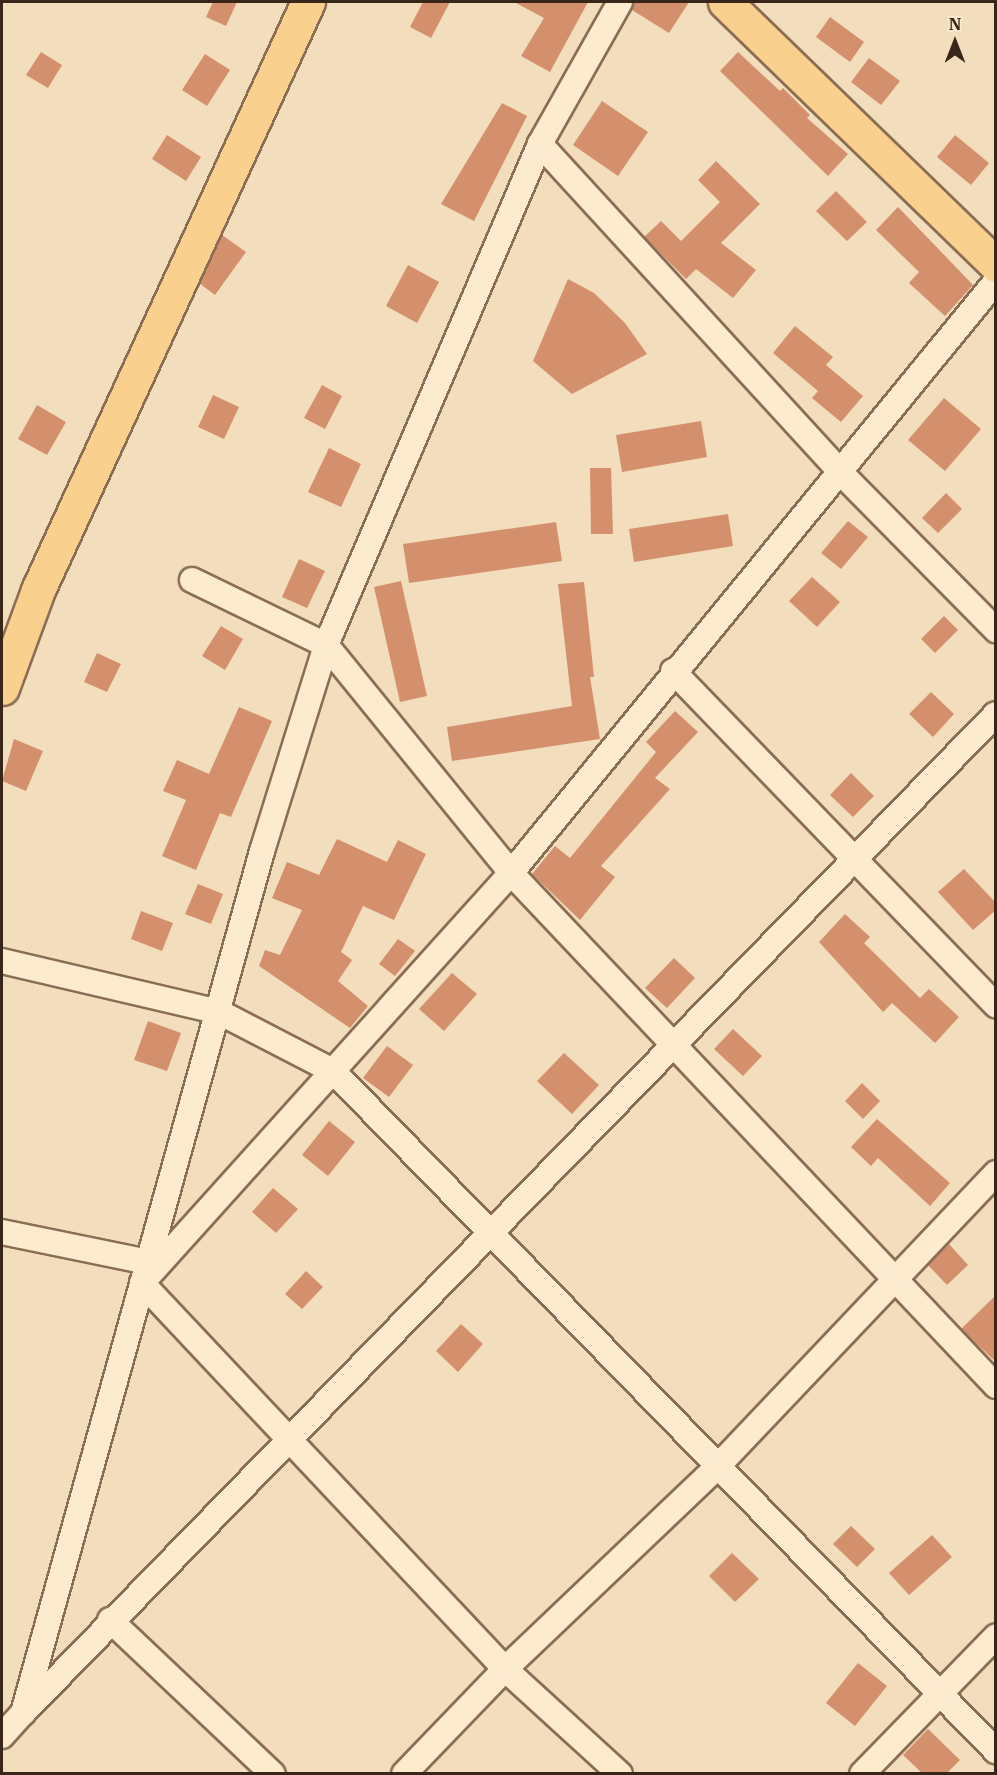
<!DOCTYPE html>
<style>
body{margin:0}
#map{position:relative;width:997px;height:1775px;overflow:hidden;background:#f2debc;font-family:"IBM Plex Serif",serif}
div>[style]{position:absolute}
.building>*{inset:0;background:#d4906d}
.roads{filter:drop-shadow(2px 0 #8b6d54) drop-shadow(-2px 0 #8b6d54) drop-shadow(0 2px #8b6d54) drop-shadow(0 -2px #8b6d54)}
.street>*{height:24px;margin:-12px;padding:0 12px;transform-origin:12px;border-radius:12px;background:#fcebcf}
.primary>*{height:33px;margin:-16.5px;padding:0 16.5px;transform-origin:16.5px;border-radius:16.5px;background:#fad08e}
span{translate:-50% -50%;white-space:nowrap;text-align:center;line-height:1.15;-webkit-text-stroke:4.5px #f9e8cc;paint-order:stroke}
.frame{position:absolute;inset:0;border:3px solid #39261a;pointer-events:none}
.north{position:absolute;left:925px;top:12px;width:60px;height:60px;-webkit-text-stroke:4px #f9e8cc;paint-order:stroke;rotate:0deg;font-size:16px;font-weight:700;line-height:24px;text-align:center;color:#39261a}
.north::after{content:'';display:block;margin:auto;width:21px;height:27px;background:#39261a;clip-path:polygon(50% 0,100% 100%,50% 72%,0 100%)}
</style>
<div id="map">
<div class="building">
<div style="clip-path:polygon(213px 2px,237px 2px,226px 26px,206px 17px)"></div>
<div style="clip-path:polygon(423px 2px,450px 2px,431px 38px,410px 27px)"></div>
<div style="clip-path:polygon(514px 2px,588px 2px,550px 72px,521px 56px,544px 18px)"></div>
<div style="clip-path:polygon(634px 2px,689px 2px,669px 33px,632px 10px)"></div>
<div style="clip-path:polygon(830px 17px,864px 42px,850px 62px,816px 37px)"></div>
<div style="clip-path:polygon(41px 52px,62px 65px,48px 88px,26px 75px)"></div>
<div style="clip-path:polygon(738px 52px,780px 91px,783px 88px,810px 115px,807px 118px,848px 154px,828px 176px,720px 71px)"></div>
<div style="clip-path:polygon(205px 54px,230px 70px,207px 106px,182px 90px)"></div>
<div style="clip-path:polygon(869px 58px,900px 81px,881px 105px,851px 82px)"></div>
<div style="clip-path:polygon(602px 101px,648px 132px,618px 176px,573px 145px)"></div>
<div style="clip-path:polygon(502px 103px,527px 116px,474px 221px,441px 204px)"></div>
<div style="clip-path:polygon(167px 135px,201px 157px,186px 181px,152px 159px)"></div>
<div style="clip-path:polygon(955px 135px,989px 163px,971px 185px,937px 157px)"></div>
<div style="clip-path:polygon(716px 161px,760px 204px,721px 243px,756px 270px,733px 298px,696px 269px,686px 279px,644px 237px,661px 221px,681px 241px,720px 202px,698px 180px)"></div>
<div style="clip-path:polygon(836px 191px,867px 222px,847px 241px,816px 211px)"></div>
<div style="clip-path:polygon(898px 207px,973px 285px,945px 316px,909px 283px,919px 272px,876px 230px)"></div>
<div style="clip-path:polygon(222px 235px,246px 252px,215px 295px,199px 283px)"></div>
<div style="clip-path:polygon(408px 265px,439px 282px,417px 323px,386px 306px)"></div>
<div style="clip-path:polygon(568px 279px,594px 293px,625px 323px,647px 354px,572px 394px,533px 361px)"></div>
<div style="clip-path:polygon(795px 326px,833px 357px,826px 365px,863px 396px,841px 422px,812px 398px,818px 391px,773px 353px)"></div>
<div style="clip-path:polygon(322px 385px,342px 396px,325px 429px,304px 418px)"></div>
<div style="clip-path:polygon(213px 395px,239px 407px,224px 439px,198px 427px)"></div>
<div style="clip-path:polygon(944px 398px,981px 429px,945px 471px,908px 440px)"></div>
<div style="clip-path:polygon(37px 405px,66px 422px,47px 455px,18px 439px)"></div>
<div style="clip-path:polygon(701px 421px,707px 457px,622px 472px,616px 435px)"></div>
<div style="clip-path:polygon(329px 448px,361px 464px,341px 507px,308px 492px)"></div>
<div style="clip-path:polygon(590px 468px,611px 468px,613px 534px,591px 534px)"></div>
<div style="clip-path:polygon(946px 493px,962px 509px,938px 533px,922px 518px)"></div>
<div style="clip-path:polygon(728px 514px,733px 546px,634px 562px,629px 529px)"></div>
<div style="clip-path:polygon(848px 521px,868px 537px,841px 569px,821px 553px)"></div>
<div style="clip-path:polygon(556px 522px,562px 561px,409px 583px,403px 544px)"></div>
<div style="clip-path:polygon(299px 559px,325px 571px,307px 608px,282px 597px)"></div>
<div style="clip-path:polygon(812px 577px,840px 602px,817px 627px,789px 601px)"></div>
<div style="clip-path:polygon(401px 581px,427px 696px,400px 702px,374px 587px)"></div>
<div style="clip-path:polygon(584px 582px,594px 677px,590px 677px,600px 739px,452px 761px,447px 727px,572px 706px,558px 584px)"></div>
<div style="clip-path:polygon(944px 616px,958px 630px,935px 653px,921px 639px)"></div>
<div style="clip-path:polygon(221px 626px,243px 639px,225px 670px,202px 656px)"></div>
<div style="clip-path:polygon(97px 653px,121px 664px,107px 692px,84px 682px)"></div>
<div style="clip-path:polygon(931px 692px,954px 714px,933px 737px,909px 714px)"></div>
<div style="clip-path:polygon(239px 707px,272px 721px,231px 817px,220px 813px,196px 870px,162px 856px,186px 800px,163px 791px,177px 760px,209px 774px)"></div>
<div style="clip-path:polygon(675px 711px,698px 732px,655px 778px,670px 789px,601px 866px,615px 877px,580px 920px,532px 874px,555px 846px,570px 858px,656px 752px,646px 742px)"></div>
<div style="clip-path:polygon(14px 739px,43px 751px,26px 791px,2px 781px)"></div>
<div style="clip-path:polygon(851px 773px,874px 796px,853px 817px,830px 795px)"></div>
<div style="clip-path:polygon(337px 839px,387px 862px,398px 840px,426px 854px,394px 920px,363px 906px,341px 952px,352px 960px,338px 981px,368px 1006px,350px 1028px,259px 966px,265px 950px,280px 955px,302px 910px,272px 898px,287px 862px,319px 875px)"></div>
<div style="clip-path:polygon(964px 869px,996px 903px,996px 910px,973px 930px,938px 892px)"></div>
<div style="clip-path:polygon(198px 884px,223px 894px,211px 924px,185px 914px)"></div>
<div style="clip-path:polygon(141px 911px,173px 923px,162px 951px,131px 939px)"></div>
<div style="clip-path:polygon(845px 914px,870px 937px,864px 943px,920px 998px,929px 989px,959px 1017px,935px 1043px,892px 1003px,883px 1012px,819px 942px)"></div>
<div style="clip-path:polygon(398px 939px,415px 951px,395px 976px,379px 964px)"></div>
<div style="clip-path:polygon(674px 958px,695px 978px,667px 1008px,645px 988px)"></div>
<div style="clip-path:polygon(452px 973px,477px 994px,444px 1031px,419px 1009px)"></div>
<div style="clip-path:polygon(148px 1021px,181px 1033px,167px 1071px,134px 1060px)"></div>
<div style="clip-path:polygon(733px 1029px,762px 1056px,743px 1076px,714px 1049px)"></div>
<div style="clip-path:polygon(387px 1046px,413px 1065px,389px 1097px,363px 1078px)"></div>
<div style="clip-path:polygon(564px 1053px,599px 1085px,572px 1114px,537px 1081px)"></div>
<div style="clip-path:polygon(862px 1083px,880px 1101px,863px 1119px,845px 1101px)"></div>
<div style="clip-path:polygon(877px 1119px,950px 1183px,930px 1206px,878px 1158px,871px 1166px,851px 1147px)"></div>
<div style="clip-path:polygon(329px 1121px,355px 1142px,328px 1176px,302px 1155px)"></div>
<div style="clip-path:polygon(273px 1188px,298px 1209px,276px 1233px,252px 1212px)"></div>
<div style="clip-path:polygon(949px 1244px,968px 1265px,947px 1285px,928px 1265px)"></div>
<div style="clip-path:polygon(306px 1271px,323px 1287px,302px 1309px,285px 1294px)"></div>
<div style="clip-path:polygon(996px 1295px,996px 1362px,961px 1329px)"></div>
<div style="clip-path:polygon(461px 1324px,483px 1344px,458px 1372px,436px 1351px)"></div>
<div style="clip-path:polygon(851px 1526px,875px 1549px,857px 1567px,833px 1544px)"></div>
<div style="clip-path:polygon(932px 1535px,952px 1557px,909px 1595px,889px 1573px)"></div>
<div style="clip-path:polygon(732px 1553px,759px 1579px,735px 1602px,709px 1576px)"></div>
<div style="clip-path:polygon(858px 1663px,887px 1686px,855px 1726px,826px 1703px)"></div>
<div style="clip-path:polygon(928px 1729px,960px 1760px,947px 1773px,922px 1773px,903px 1755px)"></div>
</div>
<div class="roads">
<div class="street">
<div style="left:540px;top:144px;width:446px;rotate:47.5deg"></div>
<div style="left:841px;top:473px;width:221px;rotate:45.4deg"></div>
<div style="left:192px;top:580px;width:149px;rotate:25.9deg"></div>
<div style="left:326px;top:645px;width:294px;rotate:50.9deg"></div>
<div style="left:511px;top:873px;width:706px;rotate:46.61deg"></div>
<div style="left:673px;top:671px;width:465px;rotate:46deg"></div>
<div style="left:2px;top:961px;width:223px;rotate:13.2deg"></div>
<div style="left:219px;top:1012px;width:128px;rotate:27.4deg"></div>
<div style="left:333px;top:1071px;width:950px;rotate:45.73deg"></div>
<div style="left:2px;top:1232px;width:149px;rotate:11.6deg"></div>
<div style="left:110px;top:1620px;width:224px;rotate:43.4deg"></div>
<div style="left:26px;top:1710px;width:1390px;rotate:-45.76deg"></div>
<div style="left:2px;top:1736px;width:31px;rotate:-48deg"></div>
<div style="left:23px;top:1713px;width:895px;rotate:-74.5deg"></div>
<div style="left:262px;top:851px;width:216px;rotate:-72.7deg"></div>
<div style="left:326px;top:645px;width:545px;rotate:-66.87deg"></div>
<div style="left:540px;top:144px;width:163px;rotate:-60.6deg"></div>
<div style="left:404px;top:1774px;width:146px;rotate:-46.1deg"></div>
<div style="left:505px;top:1669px;width:294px;rotate:-43.6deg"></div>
<div style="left:718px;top:1466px;width:404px;rotate:-46.5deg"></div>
<div style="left:620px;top:1774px;width:156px;rotate:-137.6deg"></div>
<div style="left:505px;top:1669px;width:530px;rotate:-133.24deg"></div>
<div style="left:142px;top:1283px;width:552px;rotate:-48.01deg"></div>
<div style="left:511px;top:873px;width:765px;rotate:-50.67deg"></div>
<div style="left:862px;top:1774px;width:192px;rotate:-45.8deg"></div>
</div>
<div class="primary">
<div style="left:725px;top:2px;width:378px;rotate:44.1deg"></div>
<div style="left:2px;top:688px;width:104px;rotate:-69.8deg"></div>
<div style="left:38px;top:590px;width:647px;rotate:-65.34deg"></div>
</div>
</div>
<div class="frame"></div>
<div class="north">N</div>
</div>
